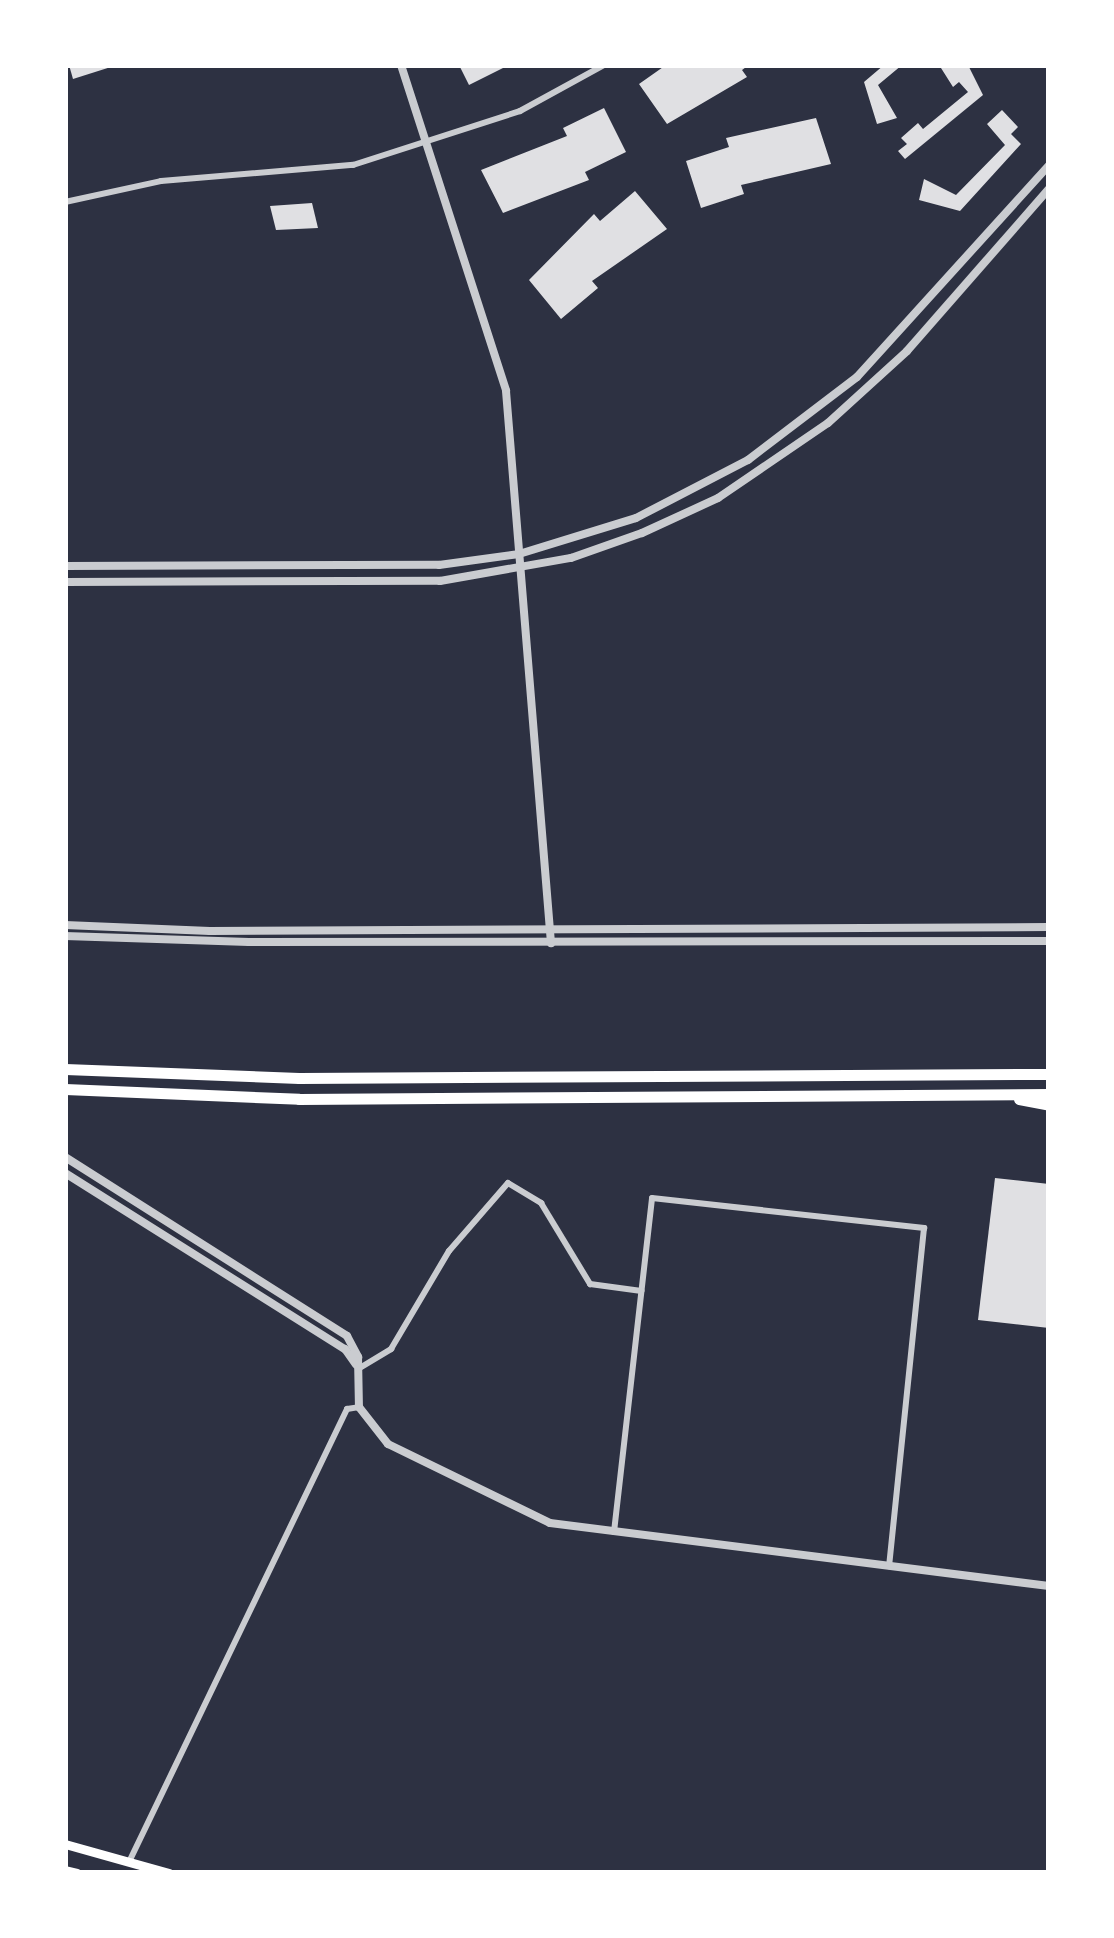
<!DOCTYPE html>
<style>
body{margin:0}
#map{position:relative;width:1114px;height:1938px;overflow:hidden;background:#2d3142;font-family:Figtree,sans-serif}
div>[style]{position:absolute}
.building>*{inset:0;background:#e0e0e3}
.minor>*{height:6px;margin:-3px;padding:0 3px;transform-origin:3px;border-radius:3px;background:#caccd0}
.tertiary>*{height:8px;margin:-4px;padding:0 4px;transform-origin:4px;border-radius:4px;background:#caccd0}
.primary>*{height:9px;margin:-4.5px;padding:0 4.5px;transform-origin:4.5px;border-radius:4.5px;background:#fff}
.motorway>*{height:11px;margin:-5.5px;padding:0 5.5px;transform-origin:5.5px;border-radius:5.5px;background:#fff}
span{translate:-50% -50%;white-space:nowrap;text-align:center;line-height:1.15;-webkit-text-stroke:8px #fff;paint-order:stroke}
.frame{position:absolute;inset:0;border:68px solid #fff;pointer-events:none}
</style>
<div id="map">
<div class="building">
<div style="clip-path:polygon(69px 65px,114px 65px,114px 66px,73px 79px)"></div>
<div style="clip-path:polygon(459px 65px,509px 65px,469px 85px)"></div>
<div style="clip-path:polygon(666px 65px,679px 66px,749px 65px,742px 70px,747px 77px,667px 124px,639px 84px)"></div>
<div style="clip-path:polygon(884px 65px,902px 65px,878px 85px,897px 118px,877px 124px,864px 82px)"></div>
<div style="clip-path:polygon(968px 65px,983px 95px,905px 159px,898px 151px,907px 144px,901px 138px,918px 123px,923px 129px,968px 92px,959px 82px,953px 87px,941px 68px)"></div>
<div style="clip-path:polygon(604px 108px,626px 152px,585px 172px,589px 180px,503px 213px,481px 170px,567px 136px,563px 128px)"></div>
<div style="clip-path:polygon(1002px 110px,1018px 127px,1011px 134px,1021px 144px,960px 211px,919px 200px,924px 179px,956px 195px,1005px 145px,987px 124px)"></div>
<div style="clip-path:polygon(816px 118px,831px 164px,741px 185px,744px 194px,701px 208px,686px 161px,729px 147px,726px 138px)"></div>
<div style="clip-path:polygon(635px 191px,667px 229px,592px 281px,598px 288px,561px 319px,529px 280px,594px 214px,600px 221px)"></div>
<div style="clip-path:polygon(312px 203px,318px 228px,276px 230px,270px 206px)"></div>
<div style="clip-path:polygon(995px 1178px,1049px 1184px,1049px 1328px,978px 1320px)"></div>
</div>
<div class="minor">
<div style="left:65px;top:202px;width:98px;rotate:-12.3deg"></div>
<div style="left:161px;top:181px;width:193px;rotate:-4.8deg"></div>
<div style="left:353px;top:165px;width:176px;rotate:-17.9deg"></div>
<div style="left:520px;top:111px;width:96px;rotate:-28.7deg"></div>
<div style="left:358px;top:1369px;width:39px;rotate:-31deg"></div>
<div style="left:391px;top:1349px;width:114px;rotate:-59.4deg"></div>
<div style="left:449px;top:1251px;width:90px;rotate:-49.1deg"></div>
<div style="left:508px;top:1183px;width:39px;rotate:31deg"></div>
<div style="left:541px;top:1203px;width:95px;rotate:58.8deg"></div>
<div style="left:590px;top:1284px;width:52px;rotate:7.7deg"></div>
<div style="left:614px;top:1532px;width:336px;rotate:-83.5deg"></div>
<div style="left:652px;top:1198px;width:274px;rotate:6.3deg"></div>
<div style="left:924px;top:1228px;width:340px;rotate:95.9deg"></div>
<div style="left:129px;top:1862px;width:503px;rotate:-64.3deg"></div>
<div style="left:347px;top:1409px;width:12px;rotate:-9deg"></div>
</div>
<div class="tertiary">
<div style="left:401px;top:65px;width:342px;rotate:72.1deg"></div>
<div style="left:506px;top:391px;width:554px;rotate:85.34deg"></div>
<div style="left:65px;top:566px;width:374px;rotate:-0.2deg"></div>
<div style="left:439px;top:565px;width:81px;rotate:-7.8deg"></div>
<div style="left:519px;top:554px;width:122px;rotate:-17.1deg"></div>
<div style="left:636px;top:518px;width:126px;rotate:-27.4deg"></div>
<div style="left:748px;top:460px;width:137px;rotate:-37.3deg"></div>
<div style="left:857px;top:377px;width:286px;rotate:-47.8deg"></div>
<div style="left:65px;top:582px;width:375px;rotate:-0.2deg"></div>
<div style="left:440px;top:581px;width:133px;rotate:-10deg"></div>
<div style="left:571px;top:558px;width:75px;rotate:-19.4deg"></div>
<div style="left:642px;top:533px;width:84px;rotate:-24.7deg"></div>
<div style="left:718px;top:498px;width:133px;rotate:-34.3deg"></div>
<div style="left:828px;top:423px;width:107px;rotate:-42.3deg"></div>
<div style="left:907px;top:351px;width:215px;rotate:-48.8deg"></div>
<div style="left:65px;top:925px;width:145px;rotate:2.4deg"></div>
<div style="left:210px;top:931px;width:839px;rotate:-0.27deg"></div>
<div style="left:65px;top:936px;width:184px;rotate:1.9deg"></div>
<div style="left:249px;top:942px;width:800px;rotate:-0.07deg"></div>
<div style="left:65px;top:1157px;width:334px;rotate:32.4deg"></div>
<div style="left:347px;top:1336px;width:24px;rotate:62deg"></div>
<div style="left:358px;top:1357px;width:50px;rotate:88.9deg"></div>
<div style="left:359px;top:1407px;width:47px;rotate:51.9deg"></div>
<div style="left:388px;top:1444px;width:180px;rotate:26deg"></div>
<div style="left:550px;top:1523px;width:503px;rotate:7.2deg"></div>
<div style="left:65px;top:1173px;width:331px;rotate:32.2deg"></div>
<div style="left:345px;top:1349px;width:19px;rotate:55deg"></div>
</div>
<div class="primary">
<div style="left:65px;top:1844px;width:108px;rotate:15.6deg"></div>
<div style="left:65px;top:1870px;width:12px;rotate:14deg"></div>
</div>
<div class="motorway">
<div style="left:65px;top:1069px;width:234px;rotate:2.2deg"></div>
<div style="left:299px;top:1078px;width:750px;rotate:-0.31deg"></div>
<div style="left:65px;top:1089px;width:234px;rotate:2.4deg"></div>
<div style="left:299px;top:1099px;width:750px;rotate:-0.38deg"></div>
<div style="left:1019px;top:1099px;width:31px;rotate:11deg"></div>
</div>
<div class="frame"></div>
</div>
